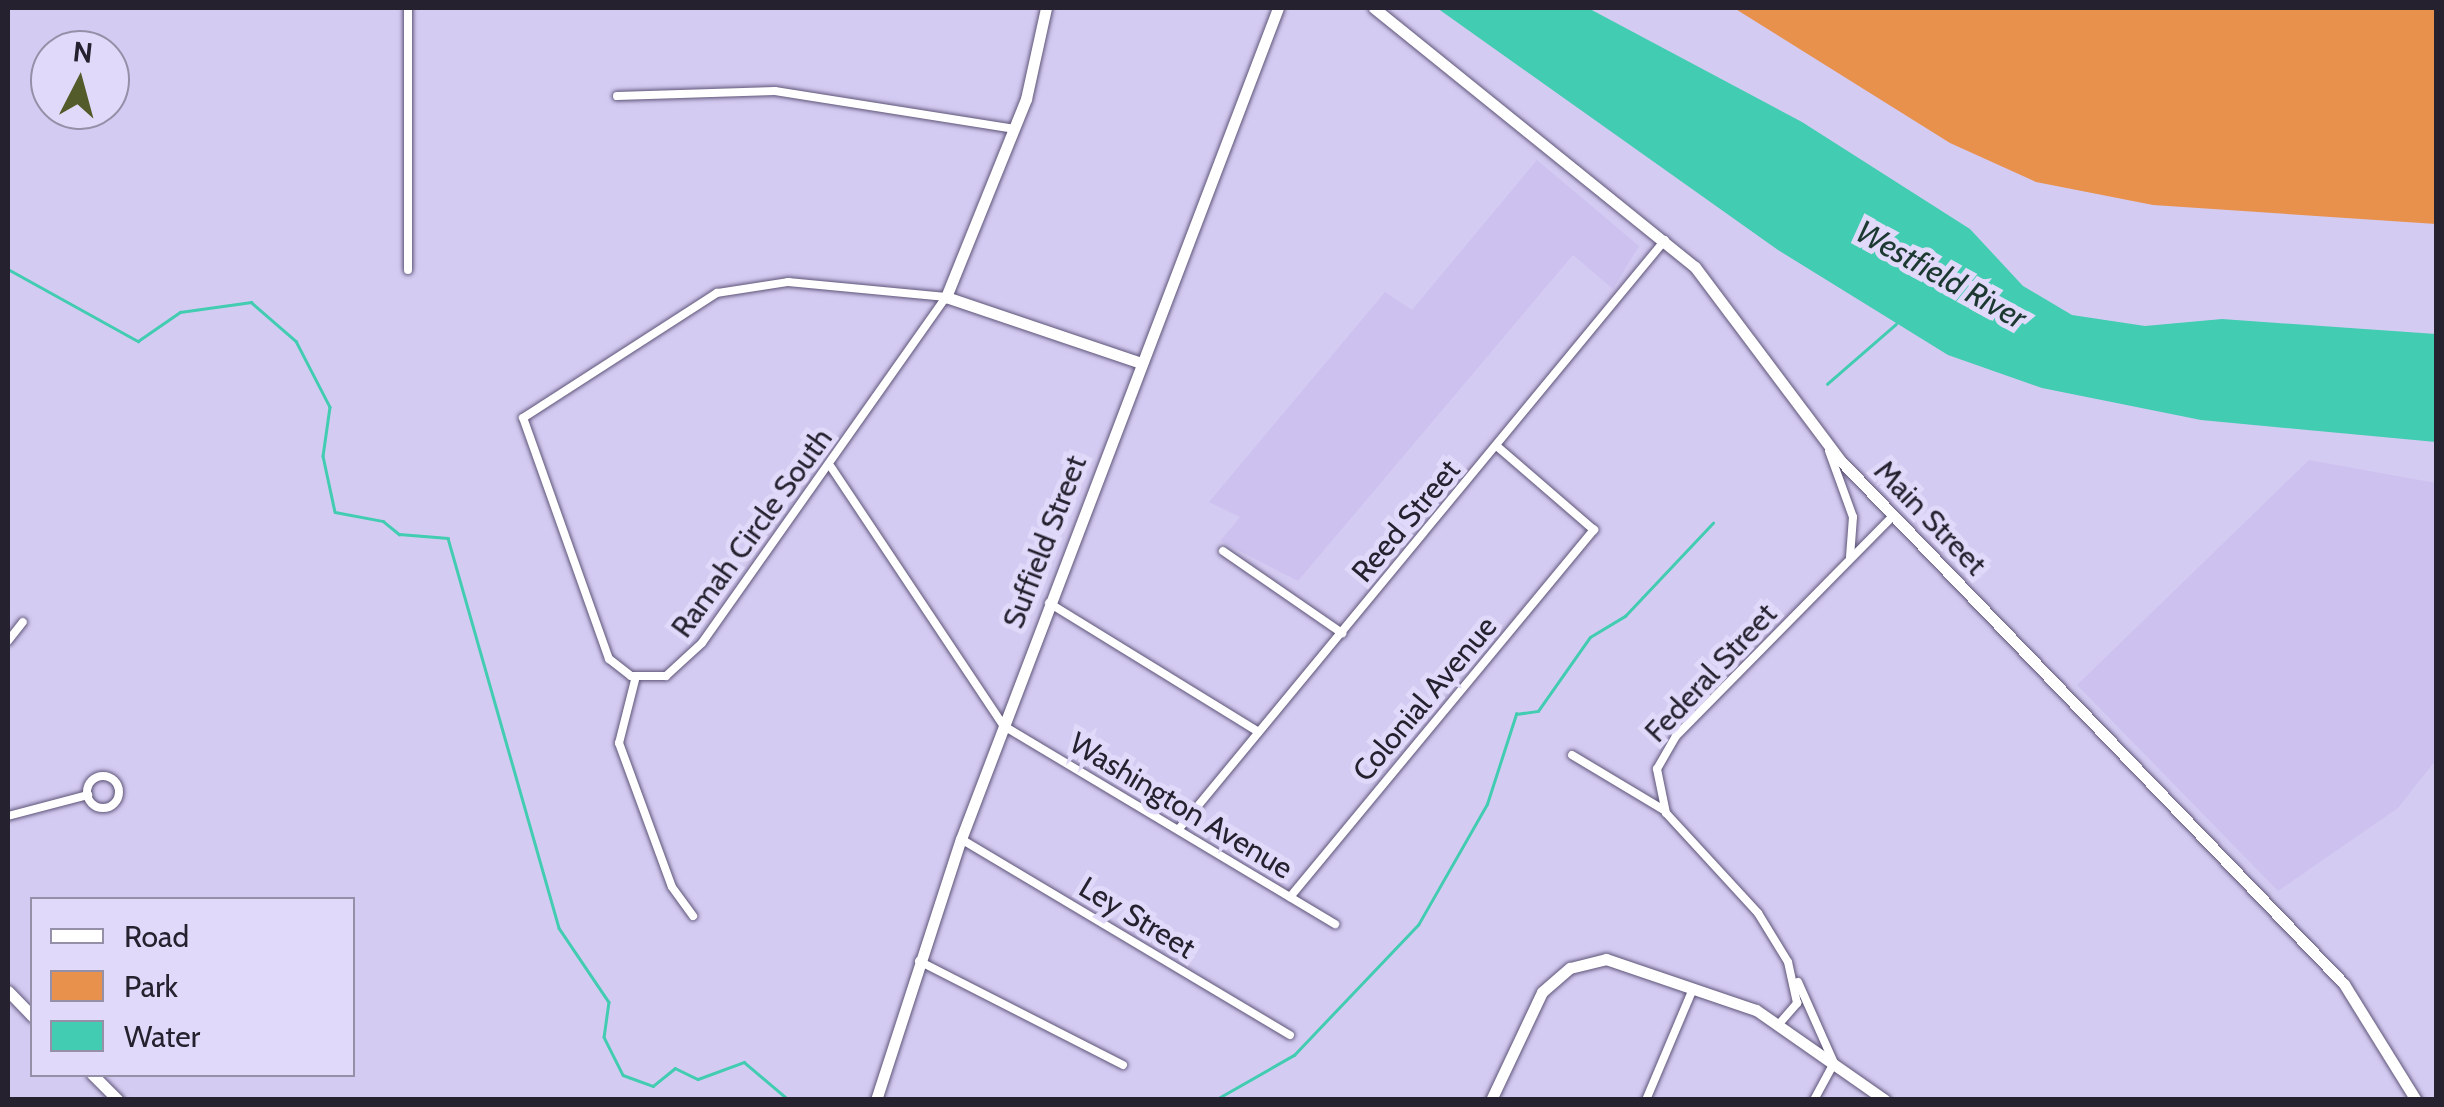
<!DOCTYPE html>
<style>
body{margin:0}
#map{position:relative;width:2444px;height:1107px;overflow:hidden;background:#d4cbf2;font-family:Cabin,sans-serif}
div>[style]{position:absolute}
.built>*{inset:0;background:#cdc1f0}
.green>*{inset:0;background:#e8914d}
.water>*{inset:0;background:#42ccb1}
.stream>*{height:2.5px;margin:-1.25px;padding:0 1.25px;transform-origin:1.25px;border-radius:1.25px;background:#42ccb1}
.roads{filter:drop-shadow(0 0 2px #5f5578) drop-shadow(0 0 2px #5f5578)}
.street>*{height:8px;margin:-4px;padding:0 4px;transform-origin:4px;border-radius:4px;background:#fff}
.street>.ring{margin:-4px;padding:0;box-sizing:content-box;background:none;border:8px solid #fff;border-radius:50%}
.secondary>*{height:11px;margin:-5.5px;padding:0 5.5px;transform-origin:5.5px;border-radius:5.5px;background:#fff}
span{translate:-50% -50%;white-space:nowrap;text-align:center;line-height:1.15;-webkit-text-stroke:10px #e1d9f9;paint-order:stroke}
.street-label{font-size:30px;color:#25212f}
.water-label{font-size:32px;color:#1b3831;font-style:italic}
.frame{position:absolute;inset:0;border:10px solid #25212f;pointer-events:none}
.legend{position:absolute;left:30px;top:897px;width:325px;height:180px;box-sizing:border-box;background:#e1d9f9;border:2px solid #968fa8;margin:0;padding:12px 18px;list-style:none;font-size:30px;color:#25212f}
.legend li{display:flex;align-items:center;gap:20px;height:50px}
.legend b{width:50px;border:2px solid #968fa8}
.north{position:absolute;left:30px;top:30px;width:100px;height:100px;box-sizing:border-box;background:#e1d9f9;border:2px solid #968fa8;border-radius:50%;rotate:6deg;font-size:28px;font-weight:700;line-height:40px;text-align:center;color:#25212f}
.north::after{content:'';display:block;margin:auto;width:35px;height:45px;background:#535b2a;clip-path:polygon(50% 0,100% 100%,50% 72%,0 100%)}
</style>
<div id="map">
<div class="built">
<i style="clip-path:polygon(1537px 160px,1639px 246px,1613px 289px,1573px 255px,1298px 581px,1220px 541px,1240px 517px,1209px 502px,1385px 292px,1412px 310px)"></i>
<i style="clip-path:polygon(2309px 460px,2436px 483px,2436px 760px,2398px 808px,2278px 891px,2077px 685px)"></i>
</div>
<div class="green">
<i style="clip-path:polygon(1734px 8px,2436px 8px,2436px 224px,2153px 205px,2036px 182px,1950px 143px)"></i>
</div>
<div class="water">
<i style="clip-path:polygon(1437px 8px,1588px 8px,1802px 122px,1970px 229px,2023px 286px,2072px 315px,2145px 326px,2222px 319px,2436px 334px,2436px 442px,2201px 420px,2042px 388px,1948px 355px,1778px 250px)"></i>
</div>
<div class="stream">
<i style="left:8px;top:269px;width:149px;rotate:29deg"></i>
<i style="left:138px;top:341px;width:51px;rotate:-34.6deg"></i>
<i style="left:180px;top:312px;width:72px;rotate:-8deg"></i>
<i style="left:251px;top:302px;width:60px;rotate:40.9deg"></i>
<i style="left:296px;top:341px;width:74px;rotate:62.7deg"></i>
<i style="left:330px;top:407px;width:49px;rotate:98.1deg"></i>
<i style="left:323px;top:456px;width:57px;rotate:77.9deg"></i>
<i style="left:335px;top:512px;width:49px;rotate:10.6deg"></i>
<i style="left:383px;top:521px;width:21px;rotate:39deg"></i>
<i style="left:399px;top:534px;width:49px;rotate:4.7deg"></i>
<i style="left:448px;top:538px;width:405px;rotate:74.1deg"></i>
<i style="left:559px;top:928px;width:89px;rotate:56deg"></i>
<i style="left:609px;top:1002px;width:35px;rotate:98deg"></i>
<i style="left:604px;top:1037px;width:42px;rotate:63.4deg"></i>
<i style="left:623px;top:1075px;width:32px;rotate:20deg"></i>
<i style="left:653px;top:1086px;width:28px;rotate:-39deg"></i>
<i style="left:675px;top:1068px;width:25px;rotate:26deg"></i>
<i style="left:698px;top:1079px;width:49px;rotate:-20.3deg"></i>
<i style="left:744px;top:1062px;width:59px;rotate:40.2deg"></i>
<i style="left:1827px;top:384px;width:91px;rotate:-41deg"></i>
<i style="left:1215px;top:1100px;width:91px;rotate:-29.7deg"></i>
<i style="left:1294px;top:1055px;width:180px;rotate:-46.4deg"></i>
<i style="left:1418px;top:925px;width:139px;rotate:-60.3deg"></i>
<i style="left:1487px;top:804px;width:95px;rotate:-72.1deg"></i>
<i style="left:1516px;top:714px;width:22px;rotate:-8deg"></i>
<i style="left:1538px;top:711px;width:90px;rotate:-54.9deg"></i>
<i style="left:1590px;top:637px;width:41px;rotate:-31deg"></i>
<i style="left:1625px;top:616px;width:128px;rotate:-46.6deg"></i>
</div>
<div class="roads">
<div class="street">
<i style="left:617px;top:96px;width:158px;rotate:-1.8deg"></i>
<i style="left:775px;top:91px;width:243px;rotate:9deg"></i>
<i style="left:408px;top:270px;width:262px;rotate:-90deg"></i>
<i style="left:788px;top:282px;width:159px;rotate:5.4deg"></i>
<i style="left:946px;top:297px;width:423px;rotate:125.2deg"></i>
<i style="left:702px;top:643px;width:49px;rotate:137.5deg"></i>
<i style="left:666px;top:676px;width:35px;rotate:180deg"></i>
<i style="left:631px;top:676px;width:28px;rotate:-142deg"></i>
<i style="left:609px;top:659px;width:256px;rotate:-109.6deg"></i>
<i style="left:523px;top:418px;width:231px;rotate:-32.8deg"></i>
<i style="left:717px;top:293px;width:72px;rotate:-8.8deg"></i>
<i style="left:1829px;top:451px;width:70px;rotate:70deg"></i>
<i style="left:1853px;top:517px;width:40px;rotate:94.3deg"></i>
<i style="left:831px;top:467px;width:311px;rotate:56.3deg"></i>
<i style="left:1004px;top:726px;width:386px;rotate:30.9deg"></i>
<i style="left:1223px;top:551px;width:145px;rotate:34.6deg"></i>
<i style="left:1049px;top:603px;width:246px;rotate:31.6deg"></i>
<i style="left:8px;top:641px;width:24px;rotate:-52deg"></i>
<i style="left:636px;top:676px;width:69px;rotate:104.2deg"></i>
<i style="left:619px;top:743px;width:153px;rotate:69.8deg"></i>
<i style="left:672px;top:887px;width:36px;rotate:54deg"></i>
<i style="left:1572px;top:755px;width:107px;rotate:30.9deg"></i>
<i class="ring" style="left:87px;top:776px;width:24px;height:24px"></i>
<i style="left:8px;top:816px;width:83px;rotate:-14.7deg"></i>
<i style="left:1178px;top:830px;width:765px;rotate:-50.46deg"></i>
<i style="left:961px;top:839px;width:383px;rotate:30.8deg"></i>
<i style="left:1290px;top:897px;width:477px;rotate:-50.4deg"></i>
<i style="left:1594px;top:530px;width:127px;rotate:-139.2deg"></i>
<i style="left:919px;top:961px;width:229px;rotate:27deg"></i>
<i style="left:1798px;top:982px;width:89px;rotate:66deg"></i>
<i style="left:1834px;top:1063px;width:42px;rotate:118.4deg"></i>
<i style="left:1779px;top:1024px;width:28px;rotate:-49deg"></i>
<i style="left:1797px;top:1003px;width:42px;rotate:-102.4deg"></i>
<i style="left:1788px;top:962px;width:57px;rotate:-121.5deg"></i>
<i style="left:1758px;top:913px;width:136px;rotate:-132.6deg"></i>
<i style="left:1666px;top:813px;width:45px;rotate:-101.6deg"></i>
<i style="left:1657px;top:769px;width:38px;rotate:-60deg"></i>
<i style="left:1676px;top:736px;width:309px;rotate:-45.4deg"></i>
<i style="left:1646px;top:1100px;width:121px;rotate:-67.1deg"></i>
</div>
<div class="secondary">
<i style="left:1046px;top:8px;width:93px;rotate:102.4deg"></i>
<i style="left:1026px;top:99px;width:214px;rotate:112deg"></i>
<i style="left:946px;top:297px;width:206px;rotate:18.7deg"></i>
<i style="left:1374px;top:8px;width:412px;rotate:38.9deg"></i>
<i style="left:1695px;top:267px;width:241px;rotate:53.1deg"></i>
<i style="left:1840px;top:460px;width:727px;rotate:46.11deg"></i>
<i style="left:2344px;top:984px;width:137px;rotate:58.2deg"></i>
<i style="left:8px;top:991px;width:35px;rotate:46deg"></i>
<i style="left:92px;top:1074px;width:37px;rotate:45deg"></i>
<i style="left:876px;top:1100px;width:274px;rotate:-72deg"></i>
<i style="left:961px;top:839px;width:889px;rotate:-69.12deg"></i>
<i style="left:1491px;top:1100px;width:119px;rotate:-64.7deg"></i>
<i style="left:1542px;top:992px;width:37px;rotate:-41deg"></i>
<i style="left:1570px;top:968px;width:37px;rotate:-14deg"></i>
<i style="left:1606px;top:959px;width:158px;rotate:18.8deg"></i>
<i style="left:1756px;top:1010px;width:157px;rotate:34.9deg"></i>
</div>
</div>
<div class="street-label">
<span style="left:1930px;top:518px;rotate:46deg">Main Street</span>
<span style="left:1406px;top:521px;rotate:-50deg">Reed Street</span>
<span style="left:752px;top:533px;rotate:-54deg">Ramah Circle South</span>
<span style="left:1045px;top:542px;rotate:-69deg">Suffield Street</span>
<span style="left:1711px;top:673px;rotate:-47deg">Federal Street</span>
<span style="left:1425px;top:699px;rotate:-50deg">Colonial Avenue</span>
<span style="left:1181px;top:806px;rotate:31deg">Washington Avenue</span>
<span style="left:1137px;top:918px;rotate:31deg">Ley Street</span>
</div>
<div class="water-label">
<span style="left:1941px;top:275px;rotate:29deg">Westfield River</span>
</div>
<div class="frame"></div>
<ul class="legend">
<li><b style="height:12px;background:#fff"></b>Road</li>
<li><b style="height:28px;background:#e8914d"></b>Park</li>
<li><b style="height:28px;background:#42ccb1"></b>Water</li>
</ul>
<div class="north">N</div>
</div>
